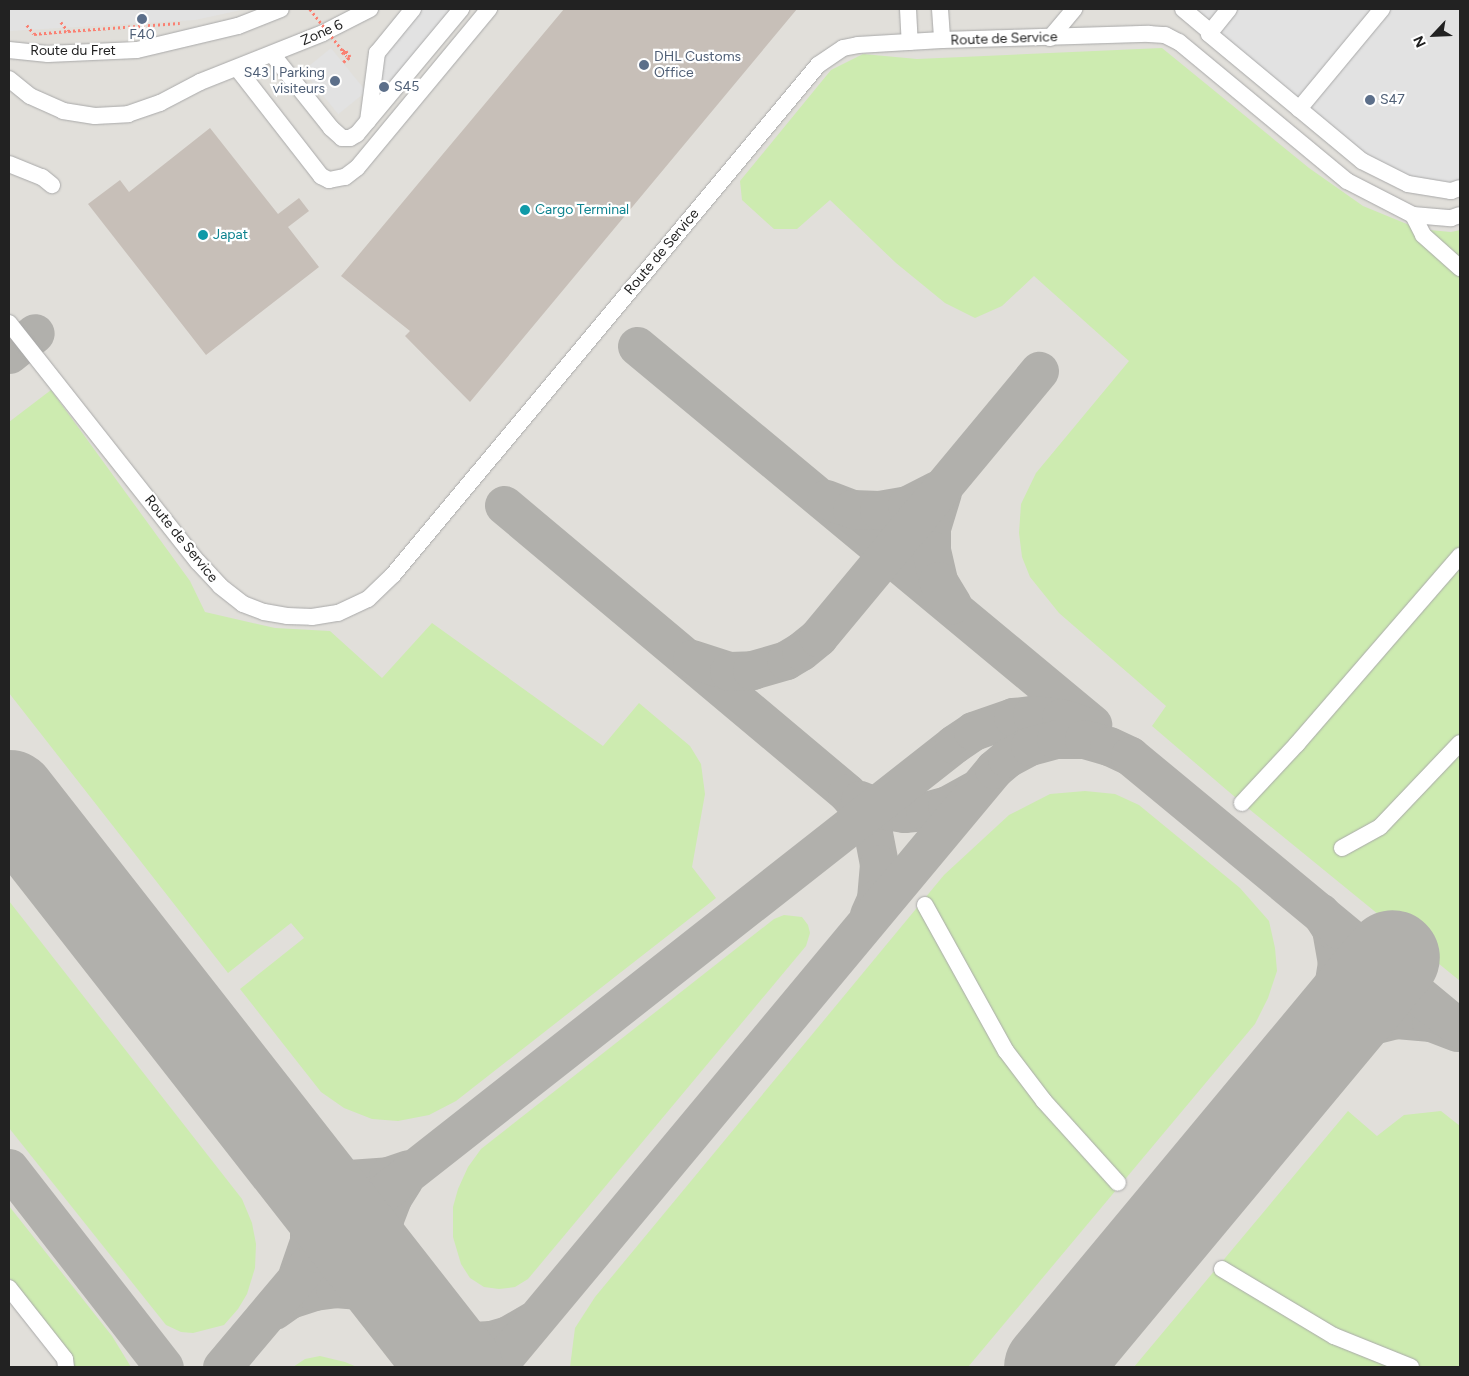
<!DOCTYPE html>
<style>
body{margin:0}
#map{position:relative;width:1469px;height:1376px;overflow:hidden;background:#f2efe9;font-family:Figtree,sans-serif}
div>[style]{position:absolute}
.airport>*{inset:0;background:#e1dfda;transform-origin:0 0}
.grass>*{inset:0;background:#cdebb0}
.parking>*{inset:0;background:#e2e2e2;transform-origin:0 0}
.taxiway>*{height:39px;margin:-19.5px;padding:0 19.5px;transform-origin:19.5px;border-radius:19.5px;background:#b1b0ac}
.runway>*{height:95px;margin:-47.5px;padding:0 47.5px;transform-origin:47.5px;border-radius:47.5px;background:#b1b0ac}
.building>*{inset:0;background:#c7bfb8}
.path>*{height:2.5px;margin-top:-1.25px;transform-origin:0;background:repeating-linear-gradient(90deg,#fa8072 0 2.5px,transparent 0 5px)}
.roads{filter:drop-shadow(0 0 1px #a9a9a9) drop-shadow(0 0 1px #a9a9a9)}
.minor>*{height:16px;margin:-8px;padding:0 8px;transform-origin:8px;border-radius:8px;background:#fff}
.path-bridge>*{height:2.5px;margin-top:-1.25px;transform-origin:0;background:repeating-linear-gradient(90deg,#fa8072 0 2.5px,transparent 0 5px)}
.dots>*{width:14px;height:14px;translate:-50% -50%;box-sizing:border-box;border:2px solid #fff;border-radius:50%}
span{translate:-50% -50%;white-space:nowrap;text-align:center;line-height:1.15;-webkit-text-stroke:4.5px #fff;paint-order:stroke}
.street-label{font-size:14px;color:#222}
.service-label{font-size:14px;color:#4e5e75}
.left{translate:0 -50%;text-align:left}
.right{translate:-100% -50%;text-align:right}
.culture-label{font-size:14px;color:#0d838f}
.frame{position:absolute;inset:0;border:10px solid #222;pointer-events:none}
.north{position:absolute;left:1409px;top:10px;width:50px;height:50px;-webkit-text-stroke:4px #fff;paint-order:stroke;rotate:245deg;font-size:14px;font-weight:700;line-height:20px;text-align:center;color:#222}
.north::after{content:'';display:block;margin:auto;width:18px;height:22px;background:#222;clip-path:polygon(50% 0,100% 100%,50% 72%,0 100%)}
</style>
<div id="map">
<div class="airport">
<i style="left:9px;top:9px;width:1451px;height:1358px"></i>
</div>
<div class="grass">
<i style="clip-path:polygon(1162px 48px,1309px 168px,1363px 206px,1419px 229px,1451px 232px,1460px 230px,1460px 981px,1249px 809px,1152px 726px,1166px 706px,1059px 613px,1030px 577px,1022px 557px,1019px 533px,1021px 504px,1036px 473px,1129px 361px,1034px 276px,1002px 306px,975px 318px,945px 303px,896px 263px,830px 200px,797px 229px,774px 229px,742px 200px,740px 181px,831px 70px,863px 54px,917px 59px)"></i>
<i style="clip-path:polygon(51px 390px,190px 581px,205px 612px,275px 628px,330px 631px,382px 678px,432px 623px,603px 746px,639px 703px,690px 746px,701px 764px,705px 794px,692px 867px,716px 898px,456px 1101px,429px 1115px,398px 1121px,372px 1119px,344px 1108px,321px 1092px,240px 989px,304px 938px,291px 923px,228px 973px,9px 693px,9px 422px)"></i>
<i style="clip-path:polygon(1085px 791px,1115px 794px,1139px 805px,1240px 888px,1269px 921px,1275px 948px,1277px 971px,1268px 998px,1255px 1024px,968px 1367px,570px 1367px,575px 1328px,595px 1297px,944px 875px,1009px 815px,1050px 794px)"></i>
<i style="clip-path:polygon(9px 901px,242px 1199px,252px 1223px,256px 1244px,255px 1268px,247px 1294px,238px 1309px,224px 1325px,193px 1333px,181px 1332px,166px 1325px,9px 1128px)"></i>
<i style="clip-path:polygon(784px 915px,802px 917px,808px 925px,810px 933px,806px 946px,528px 1279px,515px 1287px,499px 1289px,484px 1287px,470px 1278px,461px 1264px,453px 1237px,453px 1207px,458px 1189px,468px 1167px,481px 1149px,774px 919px)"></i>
<i style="clip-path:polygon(1348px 1111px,1377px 1136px,1404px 1115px,1441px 1111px,1460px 1126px,1460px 1367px,1134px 1367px)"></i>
<i style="clip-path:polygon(9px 1206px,112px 1336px,131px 1367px,75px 1367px,66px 1349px,9px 1277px)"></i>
<i style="clip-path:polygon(320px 1356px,345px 1362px,357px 1367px,293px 1367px,305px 1359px)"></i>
</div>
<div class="parking">
<i style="clip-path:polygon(9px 9px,246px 9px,195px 20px,9px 31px)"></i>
<i style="clip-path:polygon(413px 9px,461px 9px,368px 121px,377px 53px)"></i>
<i style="clip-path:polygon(1196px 9px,1460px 9px,1460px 193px,1444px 197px,1424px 195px,1403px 187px,1201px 35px,1212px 22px)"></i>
<i style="left:331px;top:48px;width:56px;height:36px;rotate:51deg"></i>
</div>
<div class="taxiway">
<i style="left:637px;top:346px;width:592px;rotate:39.72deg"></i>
<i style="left:9px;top:354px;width:33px;rotate:-39deg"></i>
<i style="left:942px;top:492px;width:39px;rotate:107deg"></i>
<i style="left:931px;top:529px;width:21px;rotate:90deg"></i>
<i style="left:931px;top:550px;width:32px;rotate:77deg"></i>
<i style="left:938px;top:581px;width:27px;rotate:59deg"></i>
<i style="left:826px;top:499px;width:28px;rotate:21deg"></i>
<i style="left:852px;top:509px;width:27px;rotate:2deg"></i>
<i style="left:879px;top:510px;width:28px;rotate:-10deg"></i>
<i style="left:907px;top:505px;width:33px;rotate:-27deg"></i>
<i style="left:504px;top:505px;width:448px;rotate:40deg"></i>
<i style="left:847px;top:793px;width:17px;rotate:50deg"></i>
<i style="left:858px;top:806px;width:31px;rotate:61deg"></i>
<i style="left:873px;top:833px;width:32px;rotate:79deg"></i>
<i style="left:879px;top:864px;width:35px;rotate:95deg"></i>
<i style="left:876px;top:899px;width:17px;rotate:114deg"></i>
<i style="left:692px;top:659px;width:39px;rotate:18deg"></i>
<i style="left:729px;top:671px;width:23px;rotate:-2deg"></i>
<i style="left:752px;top:670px;width:35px;rotate:-16deg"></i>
<i style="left:786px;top:660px;width:17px;rotate:-31deg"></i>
<i style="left:801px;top:651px;width:22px;rotate:-39deg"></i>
<i style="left:818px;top:637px;width:346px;rotate:-50.3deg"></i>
<i style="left:860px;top:800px;width:27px;rotate:22deg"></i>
<i style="left:885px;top:810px;width:19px;rotate:9deg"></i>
<i style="left:904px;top:813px;width:21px;rotate:-5deg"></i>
<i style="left:925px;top:811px;width:23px;rotate:-15deg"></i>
<i style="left:947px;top:805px;width:29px;rotate:-29deg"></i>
<i style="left:1302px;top:1064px;width:13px;rotate:-51deg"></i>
<i style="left:1310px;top:1054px;width:58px;rotate:-68.7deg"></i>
<i style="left:1331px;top:1000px;width:37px;rotate:-81deg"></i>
<i style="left:1337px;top:963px;width:35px;rotate:-100deg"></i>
<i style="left:1331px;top:929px;width:20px;rotate:-123deg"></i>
<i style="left:1292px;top:1079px;width:30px;rotate:-46deg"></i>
<i style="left:1313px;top:1057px;width:51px;rotate:-33.1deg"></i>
<i style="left:1356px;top:1029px;width:41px;rotate:-14deg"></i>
<i style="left:1396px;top:1019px;width:35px;rotate:5deg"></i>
<i style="left:1431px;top:1022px;width:28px;rotate:21deg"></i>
<i style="left:278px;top:1141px;width:36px;rotate:39deg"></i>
<i style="left:306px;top:1164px;width:20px;rotate:24deg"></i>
<i style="left:324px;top:1172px;width:26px;rotate:16deg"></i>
<i style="left:349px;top:1179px;width:39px;rotate:-4deg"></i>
<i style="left:388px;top:1176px;width:21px;rotate:-19deg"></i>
<i style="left:285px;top:1150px;width:41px;rotate:62.2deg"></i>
<i style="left:304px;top:1186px;width:19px;rotate:74deg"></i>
<i style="left:309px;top:1204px;width:37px;rotate:90deg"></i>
<i style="left:309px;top:1241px;width:34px;rotate:109deg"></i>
<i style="left:9px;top:1168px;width:252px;rotate:52.1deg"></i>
<i style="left:403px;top:1301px;width:44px;rotate:-114.2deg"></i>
<i style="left:385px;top:1261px;width:24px;rotate:-97deg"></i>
<i style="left:382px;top:1237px;width:18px;rotate:-84deg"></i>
<i style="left:384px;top:1219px;width:22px;rotate:-69deg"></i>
<i style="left:392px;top:1198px;width:22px;rotate:-58deg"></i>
<i style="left:274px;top:1310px;width:19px;rotate:-35deg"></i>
<i style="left:290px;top:1299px;width:25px;rotate:-18deg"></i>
<i style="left:314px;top:1291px;width:21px;rotate:-8deg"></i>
<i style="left:335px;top:1288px;width:25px;rotate:5deg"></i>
<i style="left:360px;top:1290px;width:33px;rotate:21deg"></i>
<i style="left:391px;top:1302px;width:20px;rotate:33deg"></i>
<i style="left:408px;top:1313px;width:38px;rotate:47deg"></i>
<i style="left:416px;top:1315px;width:24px;rotate:38deg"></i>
<i style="left:435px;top:1330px;width:21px;rotate:23deg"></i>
<i style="left:454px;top:1338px;width:17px;rotate:10deg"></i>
<i style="left:471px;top:1341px;width:20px;rotate:-3deg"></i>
<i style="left:491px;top:1340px;width:18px;rotate:-16deg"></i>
<i style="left:508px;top:1335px;width:28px;rotate:-30deg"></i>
<i style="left:222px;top:1367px;width:149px;rotate:-49.9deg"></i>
<i style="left:318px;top:1253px;width:59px;rotate:-45deg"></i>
<i style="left:360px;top:1211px;width:756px;rotate:-38.17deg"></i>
<i style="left:954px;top:744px;width:23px;rotate:-34deg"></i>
<i style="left:973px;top:731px;width:42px;rotate:-19.3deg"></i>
<i style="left:1013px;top:717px;width:19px;rotate:-6deg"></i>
<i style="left:1032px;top:715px;width:29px;rotate:6deg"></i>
<i style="left:1061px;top:718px;width:28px;rotate:18deg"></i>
<i style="left:496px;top:1367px;width:778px;rotate:-50.21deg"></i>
<i style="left:994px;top:769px;width:17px;rotate:-40deg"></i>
<i style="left:1007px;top:758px;width:26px;rotate:-28deg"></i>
<i style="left:1030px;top:746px;width:27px;rotate:-15deg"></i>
<i style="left:1056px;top:739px;width:28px"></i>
<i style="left:1084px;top:739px;width:26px;rotate:16deg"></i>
<i style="left:1109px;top:746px;width:23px;rotate:25deg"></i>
<i style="left:1130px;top:756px;width:428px;rotate:39.6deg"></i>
</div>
<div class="runway">
<i style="left:9px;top:797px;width:724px;rotate:51.96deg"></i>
<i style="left:1051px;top:1367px;width:533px;rotate:-50.25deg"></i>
</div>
<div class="building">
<i style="clip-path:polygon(564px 9px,797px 9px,470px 402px,405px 336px,410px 331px,341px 276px)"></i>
<i style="clip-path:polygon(210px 128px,278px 214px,299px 198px,309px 211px,288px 227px,319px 267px,206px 355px,88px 204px,120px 180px,129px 192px)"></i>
</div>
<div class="path">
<i style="left:61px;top:22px;width:11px;rotate:52deg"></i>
<i style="left:68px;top:31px;width:112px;rotate:-4.1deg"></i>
<i style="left:27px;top:25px;width:11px;rotate:52deg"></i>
<i style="left:34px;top:34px;width:34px;rotate:-5deg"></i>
<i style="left:343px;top:62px;width:9px;rotate:-36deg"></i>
<i style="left:350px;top:57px;width:9px;rotate:-126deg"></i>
<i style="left:345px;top:50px;width:4px;rotate:146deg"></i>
<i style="left:342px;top:52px;width:6px;rotate:39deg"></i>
</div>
<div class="roads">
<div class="minor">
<i style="left:908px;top:9px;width:33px;rotate:87deg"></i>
<i style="left:940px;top:9px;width:31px;rotate:86deg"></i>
<i style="left:1183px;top:9px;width:35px;rotate:40deg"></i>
<i style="left:1229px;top:9px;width:32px;rotate:129deg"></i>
<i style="left:1209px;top:34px;width:199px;rotate:39.7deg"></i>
<i style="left:1362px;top:161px;width:51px;rotate:26.6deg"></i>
<i style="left:1408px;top:184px;width:44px;rotate:9.2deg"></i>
<i style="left:1451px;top:191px;width:9px;rotate:-18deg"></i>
<i style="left:1050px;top:38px;width:38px;rotate:-50deg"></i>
<i style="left:9px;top:50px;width:39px;rotate:6deg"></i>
<i style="left:48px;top:54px;width:89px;rotate:-2.6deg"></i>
<i style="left:137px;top:50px;width:104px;rotate:-13.4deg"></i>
<i style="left:238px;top:26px;width:46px;rotate:-21.6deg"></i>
<i style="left:272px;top:54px;width:95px;rotate:51.4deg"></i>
<i style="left:331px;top:128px;width:15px;rotate:42deg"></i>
<i style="left:342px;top:138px;width:8px"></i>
<i style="left:350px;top:138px;width:8px;rotate:-30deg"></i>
<i style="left:357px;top:134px;width:163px;rotate:-50.2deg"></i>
<i style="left:237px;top:68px;width:137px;rotate:52.1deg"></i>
<i style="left:321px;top:176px;width:9px;rotate:27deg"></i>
<i style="left:329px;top:180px;width:16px;rotate:-11deg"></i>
<i style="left:345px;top:177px;width:15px;rotate:-37deg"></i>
<i style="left:357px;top:168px;width:207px;rotate:-50.3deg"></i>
<i style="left:9px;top:79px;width:27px;rotate:39deg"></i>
<i style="left:30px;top:96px;width:36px;rotate:24deg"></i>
<i style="left:63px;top:111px;width:32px;rotate:9deg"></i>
<i style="left:95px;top:116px;width:33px;rotate:-3deg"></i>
<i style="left:128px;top:114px;width:34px;rotate:-19deg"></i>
<i style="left:160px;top:103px;width:45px;rotate:-27.7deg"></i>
<i style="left:200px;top:82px;width:132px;rotate:-21.7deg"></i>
<i style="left:323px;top:33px;width:53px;rotate:-27.1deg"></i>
<i style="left:1299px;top:109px;width:130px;rotate:-50.3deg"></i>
<i style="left:368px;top:121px;width:69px;rotate:-82.5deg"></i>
<i style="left:377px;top:53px;width:57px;rotate:-50.7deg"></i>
<i style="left:9px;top:164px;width:35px;rotate:22deg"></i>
<i style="left:42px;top:177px;width:13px;rotate:39deg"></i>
<i style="left:1413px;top:215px;width:22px;rotate:63deg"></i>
<i style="left:1423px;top:235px;width:50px;rotate:41.7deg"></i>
<i style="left:9px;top:323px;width:305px;rotate:51.7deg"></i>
<i style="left:198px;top:562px;width:33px;rotate:47deg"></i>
<i style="left:220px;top:586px;width:29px;rotate:38deg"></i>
<i style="left:243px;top:604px;width:22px;rotate:21deg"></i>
<i style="left:264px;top:612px;width:23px;rotate:10deg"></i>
<i style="left:287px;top:616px;width:25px;rotate:2deg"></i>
<i style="left:312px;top:617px;width:26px;rotate:-9deg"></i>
<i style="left:338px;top:613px;width:33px;rotate:-25deg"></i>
<i style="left:368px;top:599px;width:35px;rotate:-44deg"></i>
<i style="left:393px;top:575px;width:664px;rotate:-50.19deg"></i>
<i style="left:818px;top:65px;width:30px;rotate:-34deg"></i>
<i style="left:843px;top:48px;width:15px;rotate:-11deg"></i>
<i style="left:858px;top:45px;width:84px;rotate:-3.4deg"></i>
<i style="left:942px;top:40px;width:207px;rotate:-1.7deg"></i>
<i style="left:1149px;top:34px;width:16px;rotate:4deg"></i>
<i style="left:1165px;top:35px;width:16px;rotate:27deg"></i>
<i style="left:1179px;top:42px;width:218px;rotate:39.6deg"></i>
<i style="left:1347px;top:181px;width:74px;rotate:27.3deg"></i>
<i style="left:1413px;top:215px;width:38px;rotate:5deg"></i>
<i style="left:1451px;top:218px;width:9px;rotate:-18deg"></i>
<i style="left:1242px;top:803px;width:81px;rotate:-47deg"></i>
<i style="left:1297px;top:744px;width:249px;rotate:-49.1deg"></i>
<i style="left:1342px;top:848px;width:43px;rotate:-28.9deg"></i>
<i style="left:1380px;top:827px;width:116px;rotate:-46.4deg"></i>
<i style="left:925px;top:905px;width:167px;rotate:61deg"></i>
<i style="left:1006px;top:1051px;width:63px;rotate:52.8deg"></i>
<i style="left:1044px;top:1101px;width:110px;rotate:47.9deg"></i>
<i style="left:1222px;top:1269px;width:131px;rotate:30.9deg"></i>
<i style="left:1334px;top:1336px;width:83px;rotate:21.9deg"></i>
<i style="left:9px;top:1288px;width:90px;rotate:51.7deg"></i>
<i style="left:65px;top:1359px;width:8px;rotate:83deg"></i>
</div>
</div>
<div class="path-bridge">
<i style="left:310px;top:9px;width:60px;rotate:51.8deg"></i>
</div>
<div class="dots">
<i style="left:142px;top:19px;background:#5c6f8a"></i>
<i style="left:644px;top:65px;background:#5c6f8a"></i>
<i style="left:335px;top:81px;background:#5c6f8a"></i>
<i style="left:384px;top:87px;background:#5c6f8a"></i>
<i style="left:1370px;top:100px;background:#5c6f8a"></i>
<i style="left:525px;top:210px;background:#0f9aa8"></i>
<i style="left:203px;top:235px;background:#0f9aa8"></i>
</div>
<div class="street-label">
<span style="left:322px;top:33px;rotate:-24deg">Zone 6</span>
<span style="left:1004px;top:39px;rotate:-2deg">Route de Service</span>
<span style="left:73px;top:51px">Route du Fret</span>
<span style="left:662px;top:252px;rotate:-50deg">Route de Service</span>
<span style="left:181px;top:539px;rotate:51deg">Route de Service</span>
</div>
<div class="service-label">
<span style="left:142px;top:35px">F40</span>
<span class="left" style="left:654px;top:65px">DHL Customs<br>Office</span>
<span class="right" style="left:325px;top:81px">S43 | Parking<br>visiteurs</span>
<span class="left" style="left:394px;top:87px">S45</span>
<span class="left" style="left:1380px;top:100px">S47</span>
</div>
<div class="culture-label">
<span class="left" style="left:535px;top:210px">Cargo Terminal</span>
<span class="left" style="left:213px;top:235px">Japat</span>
</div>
<div class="frame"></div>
<div class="north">N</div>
</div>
